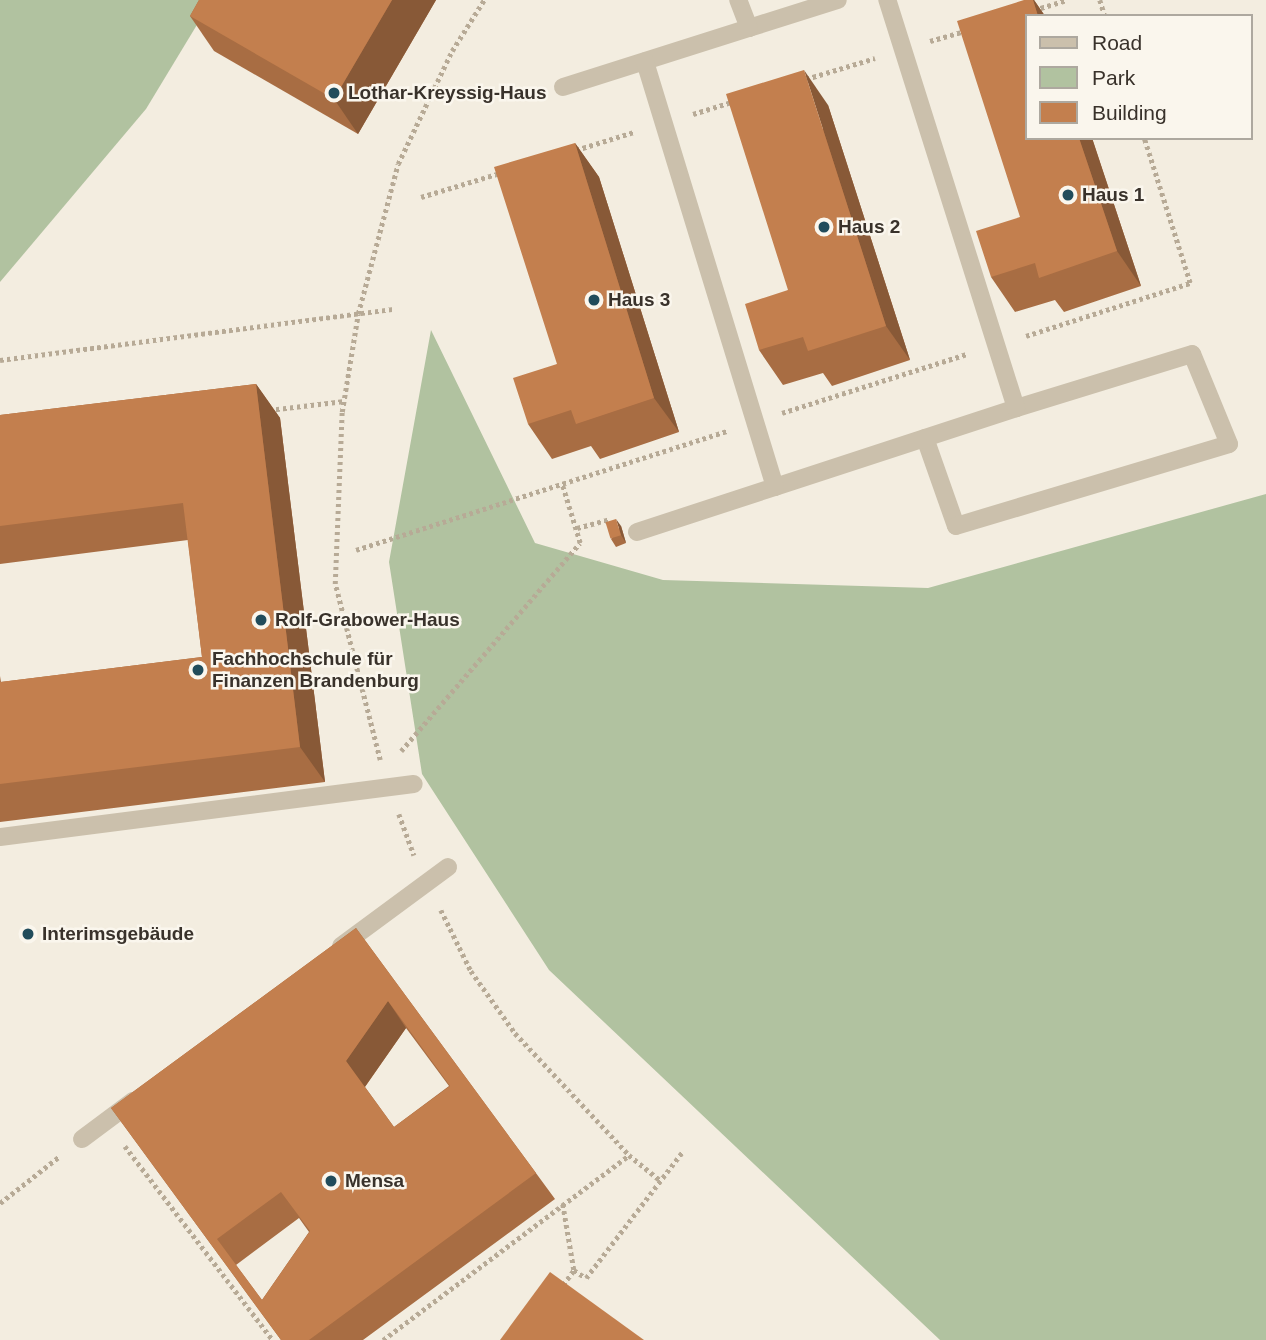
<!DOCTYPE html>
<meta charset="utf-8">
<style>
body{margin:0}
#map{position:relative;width:1266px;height:1340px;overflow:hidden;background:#f3ede0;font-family:Arial,sans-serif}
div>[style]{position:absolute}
.green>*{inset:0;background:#b1c2a0}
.path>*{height:4.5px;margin-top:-2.25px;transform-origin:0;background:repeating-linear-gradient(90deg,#b7aa96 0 3.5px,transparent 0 7px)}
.minor>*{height:18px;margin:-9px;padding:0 9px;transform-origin:9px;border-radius:9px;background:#cbc0ac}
.wall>*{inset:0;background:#a86d43}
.shaded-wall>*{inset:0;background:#885937}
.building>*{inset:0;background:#c37f4e;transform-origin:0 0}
.dots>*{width:19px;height:19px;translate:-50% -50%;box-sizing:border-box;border:4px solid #faf6ed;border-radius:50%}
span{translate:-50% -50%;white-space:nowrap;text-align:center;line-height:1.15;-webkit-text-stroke:5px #faf6ed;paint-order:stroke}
.poi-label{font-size:19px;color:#39322b;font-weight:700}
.left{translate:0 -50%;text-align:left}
.legend{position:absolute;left:1025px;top:14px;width:228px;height:126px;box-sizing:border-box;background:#faf6ed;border:2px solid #ada89f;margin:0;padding:9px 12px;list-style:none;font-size:21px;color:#39322b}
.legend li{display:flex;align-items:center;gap:14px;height:35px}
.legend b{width:35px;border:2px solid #ada89f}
</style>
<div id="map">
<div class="green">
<i style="clip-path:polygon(0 0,212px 0,146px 109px,0 282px)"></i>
<i style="clip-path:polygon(431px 330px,535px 543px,663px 580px,928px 588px,1266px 494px,1266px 1340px,940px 1340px,549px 970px,422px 774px,389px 562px)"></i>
</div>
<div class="path">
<i style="left:1100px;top:0;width:17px;rotate:73deg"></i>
<i style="left:1034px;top:10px;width:34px;rotate:-17deg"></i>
<i style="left:930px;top:41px;width:36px;rotate:-16deg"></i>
<i style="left:806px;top:79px;width:72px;rotate:-16.9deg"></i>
<i style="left:693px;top:114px;width:44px;rotate:-17.2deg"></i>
<i style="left:576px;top:150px;width:61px;rotate:-17.2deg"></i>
<i style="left:421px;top:197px;width:83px;rotate:-16.9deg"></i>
<i style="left:1026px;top:336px;width:172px;rotate:-17.9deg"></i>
<i style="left:1190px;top:283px;width:152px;rotate:-107.6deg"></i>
<i style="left:0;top:360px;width:397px;rotate:-7.4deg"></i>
<i style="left:269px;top:410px;width:76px;rotate:-6.8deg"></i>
<i style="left:782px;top:413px;width:194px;rotate:-17.7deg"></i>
<i style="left:577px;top:528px;width:34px;rotate:-15deg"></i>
<i style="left:356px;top:550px;width:390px;rotate:-17.8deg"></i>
<i style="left:401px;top:751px;width:274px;rotate:-49.3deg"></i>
<i style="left:580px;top:543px;width:62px;rotate:-107deg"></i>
<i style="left:380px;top:760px;width:182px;rotate:-104.3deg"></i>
<i style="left:335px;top:584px;width:172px;rotate:-87.7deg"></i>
<i style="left:342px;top:412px;width:99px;rotate:-80.7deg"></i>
<i style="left:358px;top:314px;width:155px;rotate:-75.1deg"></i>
<i style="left:398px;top:164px;width:125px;rotate:-64.5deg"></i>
<i style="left:452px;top:51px;width:60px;rotate:-57.9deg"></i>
<i style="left:399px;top:814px;width:44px;rotate:69.9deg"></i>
<i style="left:441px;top:910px;width:68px;rotate:63.8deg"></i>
<i style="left:471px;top:971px;width:76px;rotate:54.6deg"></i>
<i style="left:515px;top:1033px;width:167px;rotate:46.9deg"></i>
<i style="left:125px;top:1146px;width:244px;rotate:52.7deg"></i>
<i style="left:0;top:1203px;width:76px;rotate:-38.1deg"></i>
<i style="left:563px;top:1204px;width:67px;rotate:80.5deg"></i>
<i style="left:563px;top:1285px;width:19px;rotate:-54deg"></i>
<i style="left:574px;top:1270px;width:14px;rotate:34deg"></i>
<i style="left:586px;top:1278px;width:160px;rotate:-52.6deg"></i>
<i style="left:383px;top:1340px;width:308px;rotate:-36.9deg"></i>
<i style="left:629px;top:1155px;width:41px;rotate:39.1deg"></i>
</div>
<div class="minor">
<i style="left:749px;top:28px;width:93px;rotate:-17.5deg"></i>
<i style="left:563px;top:87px;width:195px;rotate:-17.6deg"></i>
<i style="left:749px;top:28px;width:30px;rotate:-111deg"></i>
<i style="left:925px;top:438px;width:93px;rotate:70.6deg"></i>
<i style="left:956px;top:526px;width:285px;rotate:-16.7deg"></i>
<i style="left:1229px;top:444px;width:97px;rotate:-112.3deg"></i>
<i style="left:1192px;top:354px;width:184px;rotate:162.9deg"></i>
<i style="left:775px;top:487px;width:254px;rotate:-18.1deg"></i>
<i style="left:1016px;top:408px;width:428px;rotate:-107.5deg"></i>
<i style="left:637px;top:532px;width:145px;rotate:-18.1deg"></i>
<i style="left:775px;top:487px;width:445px;rotate:-107deg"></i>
<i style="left:0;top:837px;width:417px;rotate:-7.3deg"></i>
<i style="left:341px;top:946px;width:133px;rotate:-36.4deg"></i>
<i style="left:82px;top:1139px;width:64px;rotate:-36.7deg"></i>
</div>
<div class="wall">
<i style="clip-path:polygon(199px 0,436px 0,358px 134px,214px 51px,190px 16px)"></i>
<i style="clip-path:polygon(1024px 0,1034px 0,1045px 16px,1026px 16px,1092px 138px,1141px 286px,1064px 312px,1055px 300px,1015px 312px,991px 277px,1020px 217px)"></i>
<i style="clip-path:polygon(828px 105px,910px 360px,832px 386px,823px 373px,783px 385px,759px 350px,788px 290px)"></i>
<i style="clip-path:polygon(575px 143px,599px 177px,679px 432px,600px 459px,591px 446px,552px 459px,528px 424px,557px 364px)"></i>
<i style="clip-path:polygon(256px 384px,280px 418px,325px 782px,0 822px,0 676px,1px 682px,202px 657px,188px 540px,0 564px,0 415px)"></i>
<i style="clip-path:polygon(621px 526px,626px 543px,616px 547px,611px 539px)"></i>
<i style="clip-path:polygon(evenodd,356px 928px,555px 1199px,363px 1340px,281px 1340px,111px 1108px,356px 928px,406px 1028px,449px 1086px,394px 1127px,365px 1087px,406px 1028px,356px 928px,299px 1218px,309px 1232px,262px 1300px,236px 1265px,299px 1218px)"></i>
</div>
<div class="shaded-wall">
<i style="clip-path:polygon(392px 0,436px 0,358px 134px,334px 99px)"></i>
<i style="clip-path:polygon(1033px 0,1034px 0,1045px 16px,1038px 16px)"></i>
<i style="clip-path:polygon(804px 70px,828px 105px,910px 360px,886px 326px)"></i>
<i style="clip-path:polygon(1079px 138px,1092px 138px,1141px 286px,1117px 251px)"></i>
<i style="clip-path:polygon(575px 143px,599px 177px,679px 432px,654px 398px)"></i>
<i style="clip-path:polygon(256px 384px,280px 418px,325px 782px,300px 747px)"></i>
<i style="clip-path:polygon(616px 519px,621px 526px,626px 543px,621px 535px)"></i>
<i style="clip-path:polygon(388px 1001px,406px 1028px,364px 1088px,346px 1061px)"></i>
</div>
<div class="building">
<i style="clip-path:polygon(199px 0,392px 0,334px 99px,190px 16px)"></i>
<i style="clip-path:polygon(1024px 0,1033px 0,1038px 16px,1026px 16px,1026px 138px,1079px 138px,1117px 251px,1039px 278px,1035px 263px,991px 277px,976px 231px,1020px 217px,957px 21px)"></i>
<i style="clip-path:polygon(804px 70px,886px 326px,808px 351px,803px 337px,759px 350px,745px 304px,788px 290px,726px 94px)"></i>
<i style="clip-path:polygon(575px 143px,654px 398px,576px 424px,571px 410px,528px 424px,513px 378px,557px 364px,494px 167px)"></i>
<i style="clip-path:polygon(256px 384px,300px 747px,0 784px,0 682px,202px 657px,183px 503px,0 526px,0 415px)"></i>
<i style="left:616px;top:519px;width:17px;height:11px;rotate:73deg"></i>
<i style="clip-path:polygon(evenodd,356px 928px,536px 1173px,309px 1340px,281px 1340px,111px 1108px,356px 928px,388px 1001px,450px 1086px,394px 1127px,346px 1061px,388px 1001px,356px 928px,281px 1192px,310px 1231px,262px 1300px,217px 1239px,281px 1192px)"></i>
<i style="clip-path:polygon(550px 1272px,644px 1340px,500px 1340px)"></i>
</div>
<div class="dots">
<i style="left:334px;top:93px;background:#214c5b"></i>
<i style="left:1068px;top:195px;background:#214c5b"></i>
<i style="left:824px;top:227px;background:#214c5b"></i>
<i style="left:594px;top:300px;background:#214c5b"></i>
<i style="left:261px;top:620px;background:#214c5b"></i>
<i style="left:198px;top:670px;background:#214c5b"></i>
<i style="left:28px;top:934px;background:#214c5b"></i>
<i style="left:331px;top:1181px;background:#214c5b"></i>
</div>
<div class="poi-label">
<span class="left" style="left:348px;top:93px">Lothar-Kreyssig-Haus</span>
<span class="left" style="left:1082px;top:195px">Haus 1</span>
<span class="left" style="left:838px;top:227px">Haus 2</span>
<span class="left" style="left:608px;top:300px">Haus 3</span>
<span class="left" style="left:275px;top:620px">Rolf-Grabower-Haus</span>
<span class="left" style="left:212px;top:670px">Fachhochschule für<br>Finanzen Brandenburg</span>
<span class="left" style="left:42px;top:934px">Interimsgebäude</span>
<span class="left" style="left:345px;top:1181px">Mensa</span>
</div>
<ul class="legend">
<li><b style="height:9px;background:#cbc0ac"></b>Road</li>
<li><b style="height:19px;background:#b1c2a0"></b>Park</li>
<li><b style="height:19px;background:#c37f4e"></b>Building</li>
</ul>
</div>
